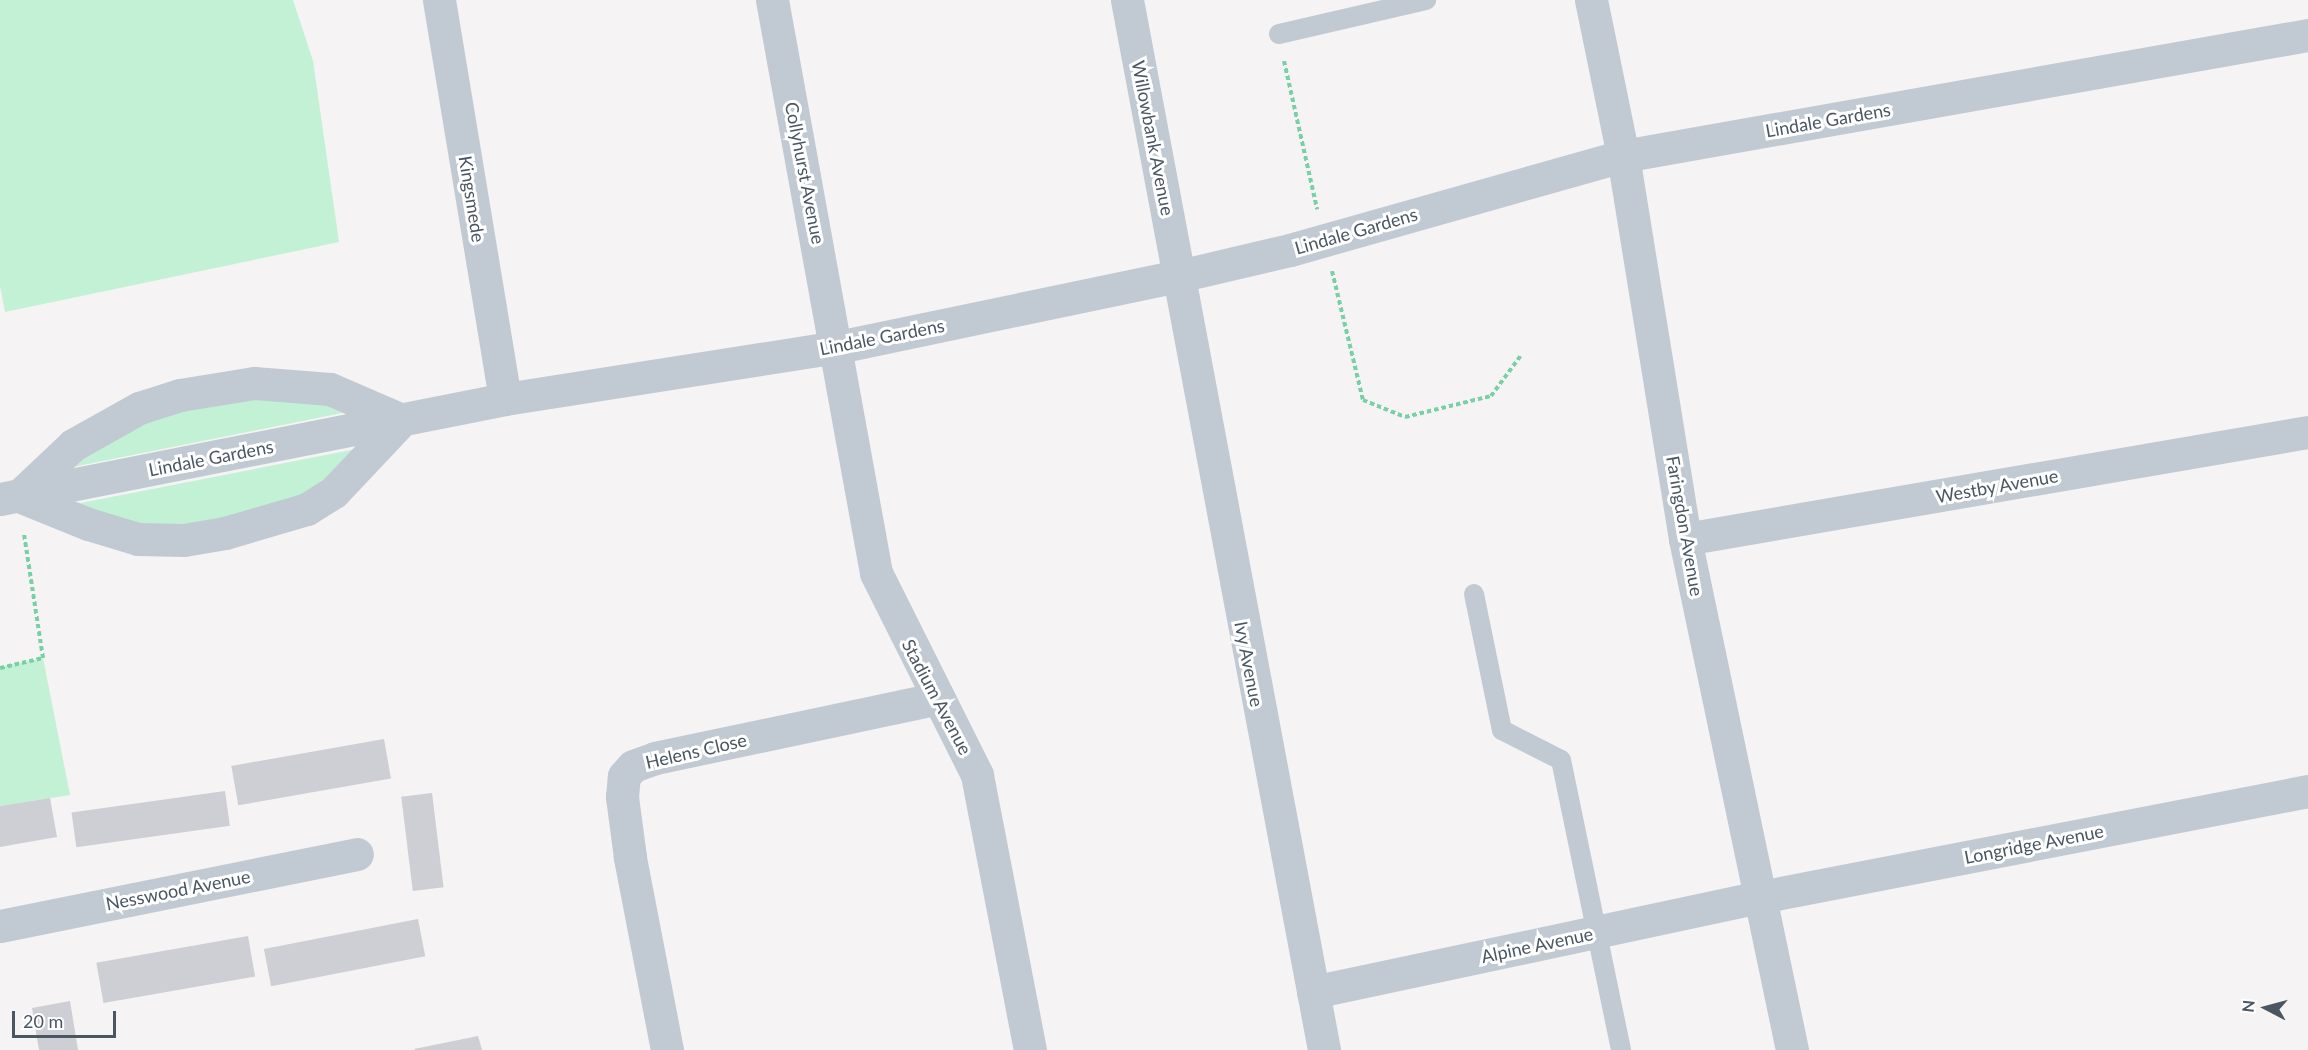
<!DOCTYPE html>
<style>
body{margin:0}
#map{position:relative;width:2308px;height:1050px;overflow:hidden;background:#f5f3f3;font-family:Lato,sans-serif}
div>[style]{position:absolute}
.green>*{inset:0;background:#c3f1d5}
.building>*{inset:0;background:#cdcfd5;transform-origin:0 0}
.path>*{height:4px;margin-top:-2px;transform-origin:0;background:repeating-linear-gradient(90deg,#7ad0a6 0 4.5px,transparent 0 7.5px)}
.service>*{height:20px;margin:-10px;padding:0 10px;transform-origin:10px;border-radius:10px;background:#c1cad2}
.minor>*{height:33px;margin:-16.5px;padding:0 16.5px;transform-origin:16.5px;border-radius:16.5px;background:#c1cad2}
span{translate:-50% -50%;white-space:nowrap;text-align:center;line-height:1.15;-webkit-text-stroke:6px #fff;paint-order:stroke}
.street-label{font-size:18px;color:#4a5661}
.north{position:absolute;left:2236px;top:978px;width:60px;height:60px;-webkit-text-stroke:4px #fff;paint-order:stroke;rotate:276deg;font-size:16px;font-weight:700;line-height:24px;text-align:center;color:#4a5661}
.north::after{content:'';display:block;margin:auto;width:21px;height:27px;background:#4a5661;clip-path:polygon(50% 0,100% 100%,50% 72%,0 100%)}
.scale{position:absolute;left:12px;top:1011px;width:104px;height:27px;box-sizing:border-box;border:3px solid #4a5661;border-top:0;padding-left:8px;font-size:18px;line-height:21px;white-space:nowrap;color:#4a5661;-webkit-text-stroke:4px #fff;paint-order:stroke}
</style>
<div id="map">
<div class="green">
<i style="clip-path:polygon(0 0,293px 0,313px 61px,339px 242px,5px 312px,0 286px)"></i>
<i style="clip-path:polygon(180px 395px,372px 407px,43px 473px)"></i>
<i style="clip-path:polygon(377px 445px,334px 492px,184px 540px,50px 509px)"></i>
<i style="clip-path:polygon(43px 658px,70px 795px,0 806px,0 667px)"></i>
</div>
<div class="building">
<i style="left:384px;top:739px;width:40px;height:155px;rotate:80deg"></i>
<i style="left:225px;top:791px;width:35px;height:155px;rotate:82deg"></i>
<i style="left:432px;top:793px;width:95px;height:31px;rotate:83deg"></i>
<i style="clip-path:polygon(50px 798px,57px 837px,0 847px,0 806px)"></i>
<i style="left:418px;top:919px;width:38px;height:157px;rotate:79deg"></i>
<i style="left:248px;top:936px;width:41px;height:154px;rotate:80deg"></i>
<i style="clip-path:polygon(70px 1001px,78px 1050px,39px 1050px,32px 1008px)"></i>
<i style="clip-path:polygon(478px 1036px,482px 1050px,415px 1050px,414px 1049px)"></i>
</div>
<div class="path">
<i style="left:1284px;top:61px;width:152px;rotate:77.4deg"></i>
<i style="left:1332px;top:271px;width:133px;rotate:76.5deg"></i>
<i style="left:1363px;top:400px;width:45px;rotate:22deg"></i>
<i style="left:1405px;top:417px;width:89px;rotate:-13.7deg"></i>
<i style="left:1491px;top:396px;width:52px;rotate:-53.6deg"></i>
<i style="left:0;top:668px;width:44px;rotate:-13.1deg"></i>
<i style="left:43px;top:658px;width:125px;rotate:-98.7deg"></i>
</div>
<div class="service">
<i style="left:1279px;top:34px;width:151px;rotate:-13deg"></i>
<i style="left:1474px;top:594px;width:139px;rotate:78.4deg"></i>
<i style="left:1502px;top:730px;width:66px;rotate:27deg"></i>
<i style="left:1561px;top:760px;width:296px;rotate:78.3deg"></i>
</div>
<div class="minor">
<i style="left:439px;top:0;width:404px;rotate:80.6deg"></i>
<i style="left:772px;top:0;width:582px;rotate:79.71deg"></i>
<i style="left:876px;top:573px;width:226px;rotate:63.4deg"></i>
<i style="left:977px;top:775px;width:280px;rotate:79.1deg"></i>
<i style="left:1127px;top:0;width:1068px;rotate:79.37deg"></i>
<i style="left:1591px;top:0;width:159px;rotate:78.4deg"></i>
<i style="left:1623px;top:156px;width:388px;rotate:80.8deg"></i>
<i style="left:1685px;top:539px;width:522px;rotate:78.17deg"></i>
<i style="left:254px;top:383px;width:76px;rotate:4.5deg"></i>
<i style="left:330px;top:389px;width:78px;rotate:23.3deg"></i>
<i style="left:402px;top:420px;width:99px;rotate:133.4deg"></i>
<i style="left:334px;top:492px;width:32px;rotate:148deg"></i>
<i style="left:307px;top:509px;width:85px;rotate:163.7deg"></i>
<i style="left:225px;top:533px;width:42px;rotate:170.3deg"></i>
<i style="left:184px;top:540px;width:46px;rotate:-178.8deg"></i>
<i style="left:138px;top:539px;width:52px;rotate:-163.3deg"></i>
<i style="left:88px;top:524px;width:74px;rotate:-157.9deg"></i>
<i style="left:19px;top:496px;width:74px;rotate:-43.4deg"></i>
<i style="left:73px;top:445px;width:76px;rotate:-29.3deg"></i>
<i style="left:139px;top:408px;width:43px;rotate:-17.6deg"></i>
<i style="left:180px;top:395px;width:75px;rotate:-9.2deg"></i>
<i style="left:0;top:499px;width:515px;rotate:-11.2deg"></i>
<i style="left:505px;top:399px;width:337px;rotate:-8.9deg"></i>
<i style="left:838px;top:347px;width:348px;rotate:-11.8deg"></i>
<i style="left:1179px;top:276px;width:114px;rotate:-13.2deg"></i>
<i style="left:1290px;top:250px;width:346px;rotate:-15.8deg"></i>
<i style="left:1623px;top:156px;width:696px;rotate:-10.02deg"></i>
<i style="left:1685px;top:539px;width:632px;rotate:-9.75deg"></i>
<i style="left:0;top:926px;width:364px;rotate:-11.4deg"></i>
<i style="left:1313px;top:992px;width:457px;rotate:-12deg"></i>
<i style="left:1760px;top:897px;width:558px;rotate:-10.95deg"></i>
<i style="left:667px;top:1050px;width:197px;rotate:-100.9deg"></i>
<i style="left:630px;top:857px;width:61px;rotate:-97.6deg"></i>
<i style="left:622px;top:797px;width:21px;rotate:-85deg"></i>
<i style="left:624px;top:776px;width:13px;rotate:-48deg"></i>
<i style="left:633px;top:766px;width:23px;rotate:-20deg"></i>
<i style="left:655px;top:758px;width:290px;rotate:-11.9deg"></i>
</div>
<div class="street-label">
<span style="left:1828px;top:120px;rotate:-10deg">Lindale Gardens</span>
<span style="left:1153px;top:138px;rotate:79deg">Willowbank Avenue</span>
<span style="left:805px;top:173px;rotate:79deg">Collyhurst Avenue</span>
<span style="left:472px;top:199px;rotate:81deg">Kingsmede</span>
<span style="left:1356px;top:231px;rotate:-16deg">Lindale Gardens</span>
<span style="left:882px;top:337px;rotate:-11deg">Lindale Gardens</span>
<span style="left:211px;top:458px;rotate:-11deg">Lindale Gardens</span>
<span style="left:1997px;top:486px;rotate:-10deg">Westby Avenue</span>
<span style="left:1685px;top:526px;rotate:80deg">Faringdon Avenue</span>
<span style="left:1249px;top:664px;rotate:79deg">Ivy Avenue</span>
<span style="left:937px;top:697px;rotate:62deg">Stadium Avenue</span>
<span style="left:696px;top:751px;rotate:-13deg">Helens Close</span>
<span style="left:2034px;top:844px;rotate:-11deg">Longridge Avenue</span>
<span style="left:178px;top:890px;rotate:-11deg">Nesswood Avenue</span>
<span style="left:1537px;top:945px;rotate:-12deg">Alpine Avenue</span>
</div>
<div class="north">N</div>
<div class="scale">20 m</div>
</div>
